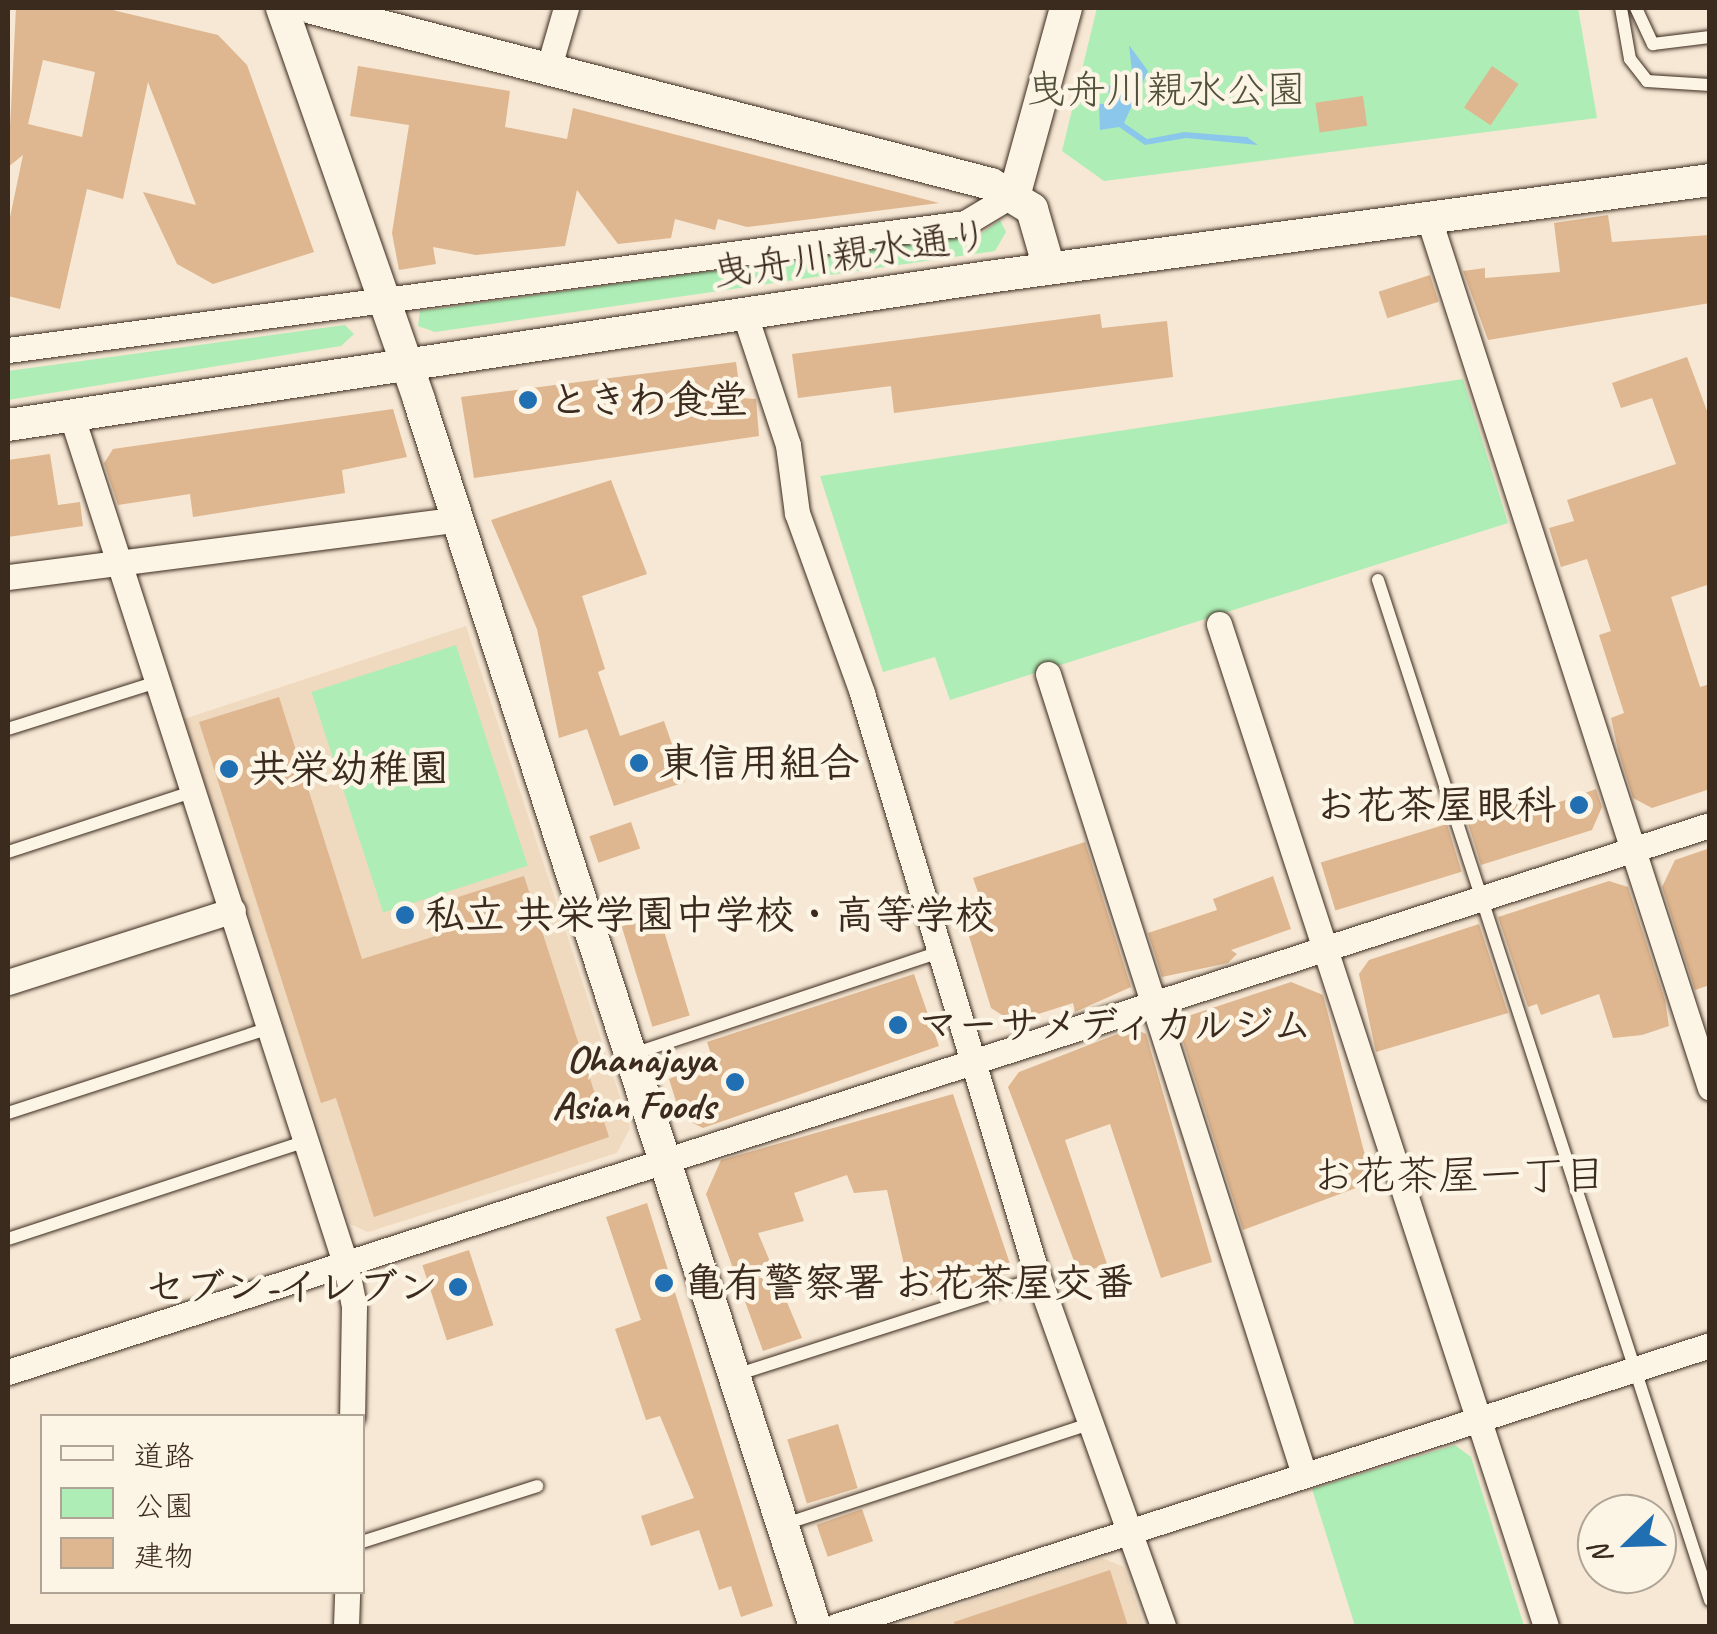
<!DOCTYPE html>
<meta charset="utf-8">
<style>
body{margin:0}
#map{position:relative;width:1717px;height:1634px;overflow:hidden;background:#f6e8d4;font-family:Caveat,"Klee One",sans-serif}
div>[style]{position:absolute}
.built>*{inset:0;background:#efd9bf}
.green>*{inset:0;background:#aeeeb6;transform-origin:0 0}
.water>*{inset:0;background:#8ac7ea}
.building>*{inset:0;background:#deb68f;transform-origin:0 0}
.roads{filter:drop-shadow(0 0 2px #3b2a1e) drop-shadow(0 0 2px #3b2a1e)}
.service>*{height:12px;margin:-6px;padding:0 6px;transform-origin:6px;border-radius:6px;background:#fcf5e5}
.minor>*{height:25px;margin:-12.5px;padding:0 12.5px;transform-origin:12.5px;border-radius:12.5px;background:#fcf5e5}
.tertiary>*{height:32px;margin:-16px;padding:0 16px;transform-origin:16px;border-radius:16px;background:#fcf5e5}
.dots>*{width:28px;height:28px;translate:-50% -50%;box-sizing:border-box;border:5px solid #fcf5e5;border-radius:50%}
span{translate:-50% -50%;white-space:nowrap;text-align:center;line-height:1.15;-webkit-text-stroke:9px #fcf5e5;paint-order:stroke}
.park-label{font-size:40px;color:#52513c}
.street-label{font-size:40px;color:#3b2a1e}
.poi-label{font-size:40px;color:#3b2a1e;font-weight:700}
.left{translate:0 -50%;text-align:left}
.right{translate:-100% -50%;text-align:right}
.neighbourhood-label{font-size:42px;color:#3b2a1e}
.frame{position:absolute;inset:0;border:10px solid #3b2a1e;pointer-events:none}
.legend{position:absolute;left:40px;top:1414px;width:325px;height:180px;box-sizing:border-box;background:#fcf5e5;border:2px solid #afa495;margin:0;padding:12px 18px;list-style:none;font-size:30px;color:#3b2a1e}
.legend li{display:flex;align-items:center;gap:20px;height:50px}
.legend b{width:50px;border:2px solid #afa495}
.north{position:absolute;left:1577px;top:1494px;width:100px;height:100px;box-sizing:border-box;background:#fcf5e5;border:2px solid #afa495;border-radius:50%;rotate:247deg;font-size:28px;font-weight:700;line-height:40px;text-align:center;color:#3b2a1e}
.north::after{content:'';display:block;margin:auto;width:35px;height:45px;background:#1f6fb2;clip-path:polygon(50% 0,100% 100%,50% 72%,0 100%)}
</style>
<div id="map">
<div class="built">
<i style="clip-path:polygon(466px 626px,630px 1128px,617px 1153px,368px 1232px,350px 1224px,184px 719px)"></i>
<i style="clip-path:polygon(1102px 1558px,1124px 1567px,1144px 1626px,895px 1626px)"></i>
</div>
<div class="green">
<i style="clip-path:polygon(1097px 8px,1578px 8px,1597px 118px,1104px 181px,1062px 151px)"></i>
<i style="clip-path:polygon(1000px 220px,1006px 232px,995px 251px,435px 332px,418px 326px,420px 311px,981px 234px)"></i>
<i style="clip-path:polygon(345px 325px,354px 334px,341px 346px,8px 400px,8px 371px)"></i>
<i style="clip-path:polygon(1463px 379px,1508px 523px,950px 700px,935px 657px,883px 672px,820px 476px)"></i>
<i style="left:456px;top:645px;width:232px;height:152px;rotate:72deg"></i>
<i style="clip-path:polygon(1455px 1445px,1471px 1457px,1524px 1626px,1355px 1626px,1312px 1489px)"></i>
</div>
<div class="water">
<i style="clip-path:polygon(1129px 45px,1148px 71px,1124px 123px,1147px 139px,1184px 132px,1247px 137px,1258px 145px,1186px 138px,1145px 145px,1119px 127px,1100px 130px,1099px 104px,1116px 103px,1105px 87px,1133px 80px)"></i>
</div>
<div class="building">
<i style="clip-path:polygon(evenodd,16px 8px,104px 8px,218px 35px,247px 65px,314px 252px,213px 284px,177px 264px,143px 192px,196px 205px,148px 82px,123px 199px,87px 189px,60px 309px,8px 296px,8px 227px,23px 155px,8px 167px,16px 8px,43px 60px,95px 72px,82px 137px,28px 124px,43px 60px)"></i>
<i style="clip-path:polygon(358px 66px,510px 91px,505px 127px,567px 139px,573px 108px,939px 203px,747px 227px,718px 219px,715px 230px,675px 219px,671px 238px,618px 244px,577px 190px,565px 246px,476px 255px,433px 247px,436px 264px,399px 270px,392px 233px,409px 125px,350px 116px)"></i>
<i style="left:1492px;top:66px;width:32px;height:50px;rotate:34deg"></i>
<i style="left:1363px;top:96px;width:30px;height:48px;rotate:82deg"></i>
<i style="clip-path:polygon(1608px 215px,1612px 242px,1710px 235px,1710px 303px,1488px 340px,1463px 271px,1485px 268px,1485px 278px,1560px 272px,1554px 223px)"></i>
<i style="left:1430px;top:275px;width:28px;height:54px;rotate:72deg"></i>
<i style="clip-path:polygon(1100px 314px,1102px 328px,1167px 321px,1173px 377px,894px 413px,891px 386px,798px 398px,792px 354px)"></i>
<i style="clip-path:polygon(1687px 357px,1710px 419px,1710px 584px,1671px 597px,1700px 687px,1710px 684px,1710px 789px,1652px 808px,1633px 798px,1618px 750px,1611px 718px,1624px 713px,1599px 635px,1611px 631px,1587px 559px,1561px 567px,1549px 528px,1574px 521px,1567px 500px,1676px 464px,1652px 398px,1621px 408px,1612px 383px)"></i>
<i style="clip-path:polygon(736px 362px,741px 398px,756px 399px,759px 436px,474px 478px,461px 397px)"></i>
<i style="clip-path:polygon(393px 409px,407px 457px,342px 470px,345px 493px,193px 517px,190px 494px,118px 505px,104px 463px,113px 449px)"></i>
<i style="clip-path:polygon(50px 454px,58px 505px,80px 502px,83px 526px,8px 537px,8px 460px)"></i>
<i style="clip-path:polygon(611px 480px,647px 574px,582px 596px,605px 669px,598px 672px,620px 736px,664px 721px,685px 782px,614px 806px,587px 729px,559px 738px,537px 629px,491px 520px)"></i>
<i style="clip-path:polygon(279px 697px,362px 959px,439px 935px,430px 906px,524px 876px,609px 1137px,374px 1217px,336px 1098px,321px 1103px,199px 722px)"></i>
<i style="clip-path:polygon(1596px 789px,1602px 807px,1592px 830px,1481px 865px,1466px 817px,1526px 796px,1529px 805px,1557px 803px)"></i>
<i style="left:631px;top:822px;width:28px;height:44px;rotate:71deg"></i>
<i style="left:1447px;top:824px;width:50px;height:132px;rotate:73deg"></i>
<i style="clip-path:polygon(1085px 842px,1131px 987px,1075px 1012px,1073px 1003px,1013px 1022px,991px 1008px,960px 907px,981px 901px,973px 878px)"></i>
<i style="clip-path:polygon(1710px 848px,1710px 985px,1695px 990px,1662px 887px,1675px 860px)"></i>
<i style="clip-path:polygon(1273px 876px,1291px 929px,1231px 950px,1237px 954px,1228px 963px,1162px 977px,1148px 933px,1217px 910px,1213px 899px)"></i>
<i style="clip-path:polygon(1609px 881px,1628px 887px,1665px 1000px,1669px 1026px,1642px 1035px,1613px 1038px,1599px 994px,1541px 1015px,1537px 1004px,1528px 1007px,1498px 917px)"></i>
<i style="left:659px;top:915px;width:105px;height:39px;rotate:73deg"></i>
<i style="clip-path:polygon(1479px 924px,1508px 1013px,1376px 1052px,1359px 974px,1369px 960px)"></i>
<i style="clip-path:polygon(914px 974px,939px 1046px,703px 1128px,681px 1117px,669px 1079px,713px 1060px,707px 1042px)"></i>
<i style="clip-path:polygon(1291px 982px,1323px 995px,1372px 1182px,1243px 1230px,1176px 1020px)"></i>
<i style="clip-path:polygon(1133px 1028px,1146px 1034px,1212px 1262px,1161px 1278px,1110px 1124px,1065px 1140px,1107px 1264px,1079px 1274px,1008px 1087px,1019px 1072px)"></i>
<i style="clip-path:polygon(953px 1094px,1013px 1273px,912px 1300px,887px 1190px,854px 1193px,847px 1175px,794px 1193px,804px 1221px,758px 1233px,802px 1338px,763px 1351px,706px 1194px,721px 1160px)"></i>
<i style="clip-path:polygon(647px 1203px,773px 1606px,741px 1617px,731px 1586px,719px 1590px,699px 1530px,651px 1546px,641px 1516px,694px 1498px,660px 1416px,646px 1420px,615px 1329px,641px 1320px,606px 1217px)"></i>
<i style="left:469px;top:1250px;width:79px;height:49px;rotate:72deg"></i>
<i style="left:838px;top:1424px;width:67px;height:53px;rotate:73deg"></i>
<i style="left:862px;top:1509px;width:34px;height:48px;rotate:71deg"></i>
<i style="clip-path:polygon(1110px 1570px,1128px 1626px,955px 1626px,954px 1622px)"></i>
</div>
<div class="roads">
<div class="service">
<i style="left:1621px;top:8px;width:52px;rotate:80deg"></i>
<i style="left:1630px;top:59px;width:28px;rotate:52deg"></i>
<i style="left:1647px;top:81px;width:63px;rotate:3.6deg"></i>
<i style="left:1636px;top:8px;width:40px;rotate:65deg"></i>
<i style="left:1653px;top:44px;width:57px;rotate:-7deg"></i>
<i style="left:1378px;top:580px;width:1073px;rotate:71.97deg"></i>
<i style="left:8px;top:729px;width:156px;rotate:-17.5deg"></i>
<i style="left:8px;top:852px;width:197px;rotate:-18.1deg"></i>
<i style="left:633px;top:1054px;width:326px;rotate:-18.4deg"></i>
<i style="left:8px;top:1113px;width:275px;rotate:-18deg"></i>
<i style="left:8px;top:1239px;width:314px;rotate:-18.2deg"></i>
<i style="left:736px;top:1375px;width:317px;rotate:-17.8deg"></i>
<i style="left:782px;top:1525px;width:323px;rotate:-18.2deg"></i>
<i style="left:362px;top:1542px;width:184px;rotate:-17.7deg"></i>
</div>
<div class="minor">
<i style="left:548px;top:70px;width:65px;rotate:-73.8deg"></i>
<i style="left:1429px;top:219px;width:913px;rotate:72.08deg"></i>
<i style="left:744px;top:312px;width:140px;rotate:71.7deg"></i>
<i style="left:788px;top:445px;width:69px;rotate:82.5deg"></i>
<i style="left:797px;top:513px;width:191px;rotate:70.1deg"></i>
<i style="left:862px;top:693px;width:604px;rotate:73.25deg"></i>
<i style="left:1036px;top:1271px;width:377px;rotate:70.3deg"></i>
<i style="left:8px;top:350px;width:965px;rotate:-7.56deg"></i>
<i style="left:965px;top:223px;width:58px;rotate:-31deg"></i>
<i style="left:72px;top:417px;width:892px;rotate:72.11deg"></i>
<i style="left:346px;top:1266px;width:41px;rotate:78.7deg"></i>
<i style="left:354px;top:1306px;width:110px;rotate:91deg"></i>
<i style="left:8px;top:577px;width:452px;rotate:-7.3deg"></i>
<i style="left:1219px;top:624px;width:1054px;rotate:71.93deg"></i>
<i style="left:1048px;top:674px;width:840px;rotate:72.26deg"></i>
<i style="left:8px;top:982px;width:236px;rotate:-17.7deg"></i>
<i style="left:8px;top:1372px;width:1788px;rotate:-17.82deg"></i>
<i style="left:346px;top:1626px;width:34px;rotate:-88deg"></i>
<i style="left:836px;top:1626px;width:918px;rotate:-17.82deg"></i>
</div>
<div class="tertiary">
<i style="left:282px;top:8px;width:415px;rotate:70.7deg"></i>
<i style="left:419px;top:400px;width:1288px;rotate:72.1deg"></i>
<i style="left:312px;top:8px;width:701px;rotate:14.53deg"></i>
<i style="left:991px;top:184px;width:48px;rotate:31.4deg"></i>
<i style="left:1032px;top:209px;width:61px;rotate:73.9deg"></i>
<i style="left:1015px;top:193px;width:192px;rotate:-74.6deg"></i>
<i style="left:8px;top:425px;width:991px;rotate:-8.59deg"></i>
<i style="left:988px;top:277px;width:728px;rotate:-7.65deg"></i>
</div>
</div>
<div class="dots">
<i style="left:528px;top:400px;background:#1f6fb2"></i>
<i style="left:639px;top:763px;background:#1f6fb2"></i>
<i style="left:229px;top:769px;background:#1f6fb2"></i>
<i style="left:1579px;top:805px;background:#1f6fb2"></i>
<i style="left:405px;top:915px;background:#1f6fb2"></i>
<i style="left:898px;top:1025px;background:#1f6fb2"></i>
<i style="left:735px;top:1082px;background:#1f6fb2"></i>
<i style="left:664px;top:1283px;background:#1f6fb2"></i>
<i style="left:458px;top:1287px;background:#1f6fb2"></i>
</div>
<div class="park-label">
<span style="left:1166px;top:90px">曳舟川親水公園</span>
</div>
<div class="street-label">
<span style="left:851px;top:254px;rotate:-8deg">曳舟川親水通り</span>
</div>
<div class="poi-label">
<span class="left" style="left:548px;top:400px">ときわ食堂</span>
<span class="left" style="left:659px;top:763px">東信用組合</span>
<span class="left" style="left:249px;top:769px">共栄幼稚園</span>
<span class="right" style="left:1556px;top:805px">お花茶屋眼科</span>
<span class="left" style="left:425px;top:915px">私立 共栄学園中学校・高等学校</span>
<span class="left" style="left:918px;top:1025px">マーサメディカルジム</span>
<span class="right" style="left:715px;top:1082px">Ohanajaya<br>Asian Foods</span>
<span class="left" style="left:684px;top:1283px">亀有警察署 お花茶屋交番</span>
<span class="right" style="left:438px;top:1287px">セブン-イレブン</span>
</div>
<div class="neighbourhood-label">
<span style="left:1459px;top:1176px">お花茶屋一丁目</span>
</div>
<div class="frame"></div>
<ul class="legend">
<li><b style="height:12px;background:#fcf5e5"></b>道路</li>
<li><b style="height:28px;background:#aeeeb6"></b>公園</li>
<li><b style="height:28px;background:#deb68f"></b>建物</li>
</ul>
<div class="north">N</div>
</div>
